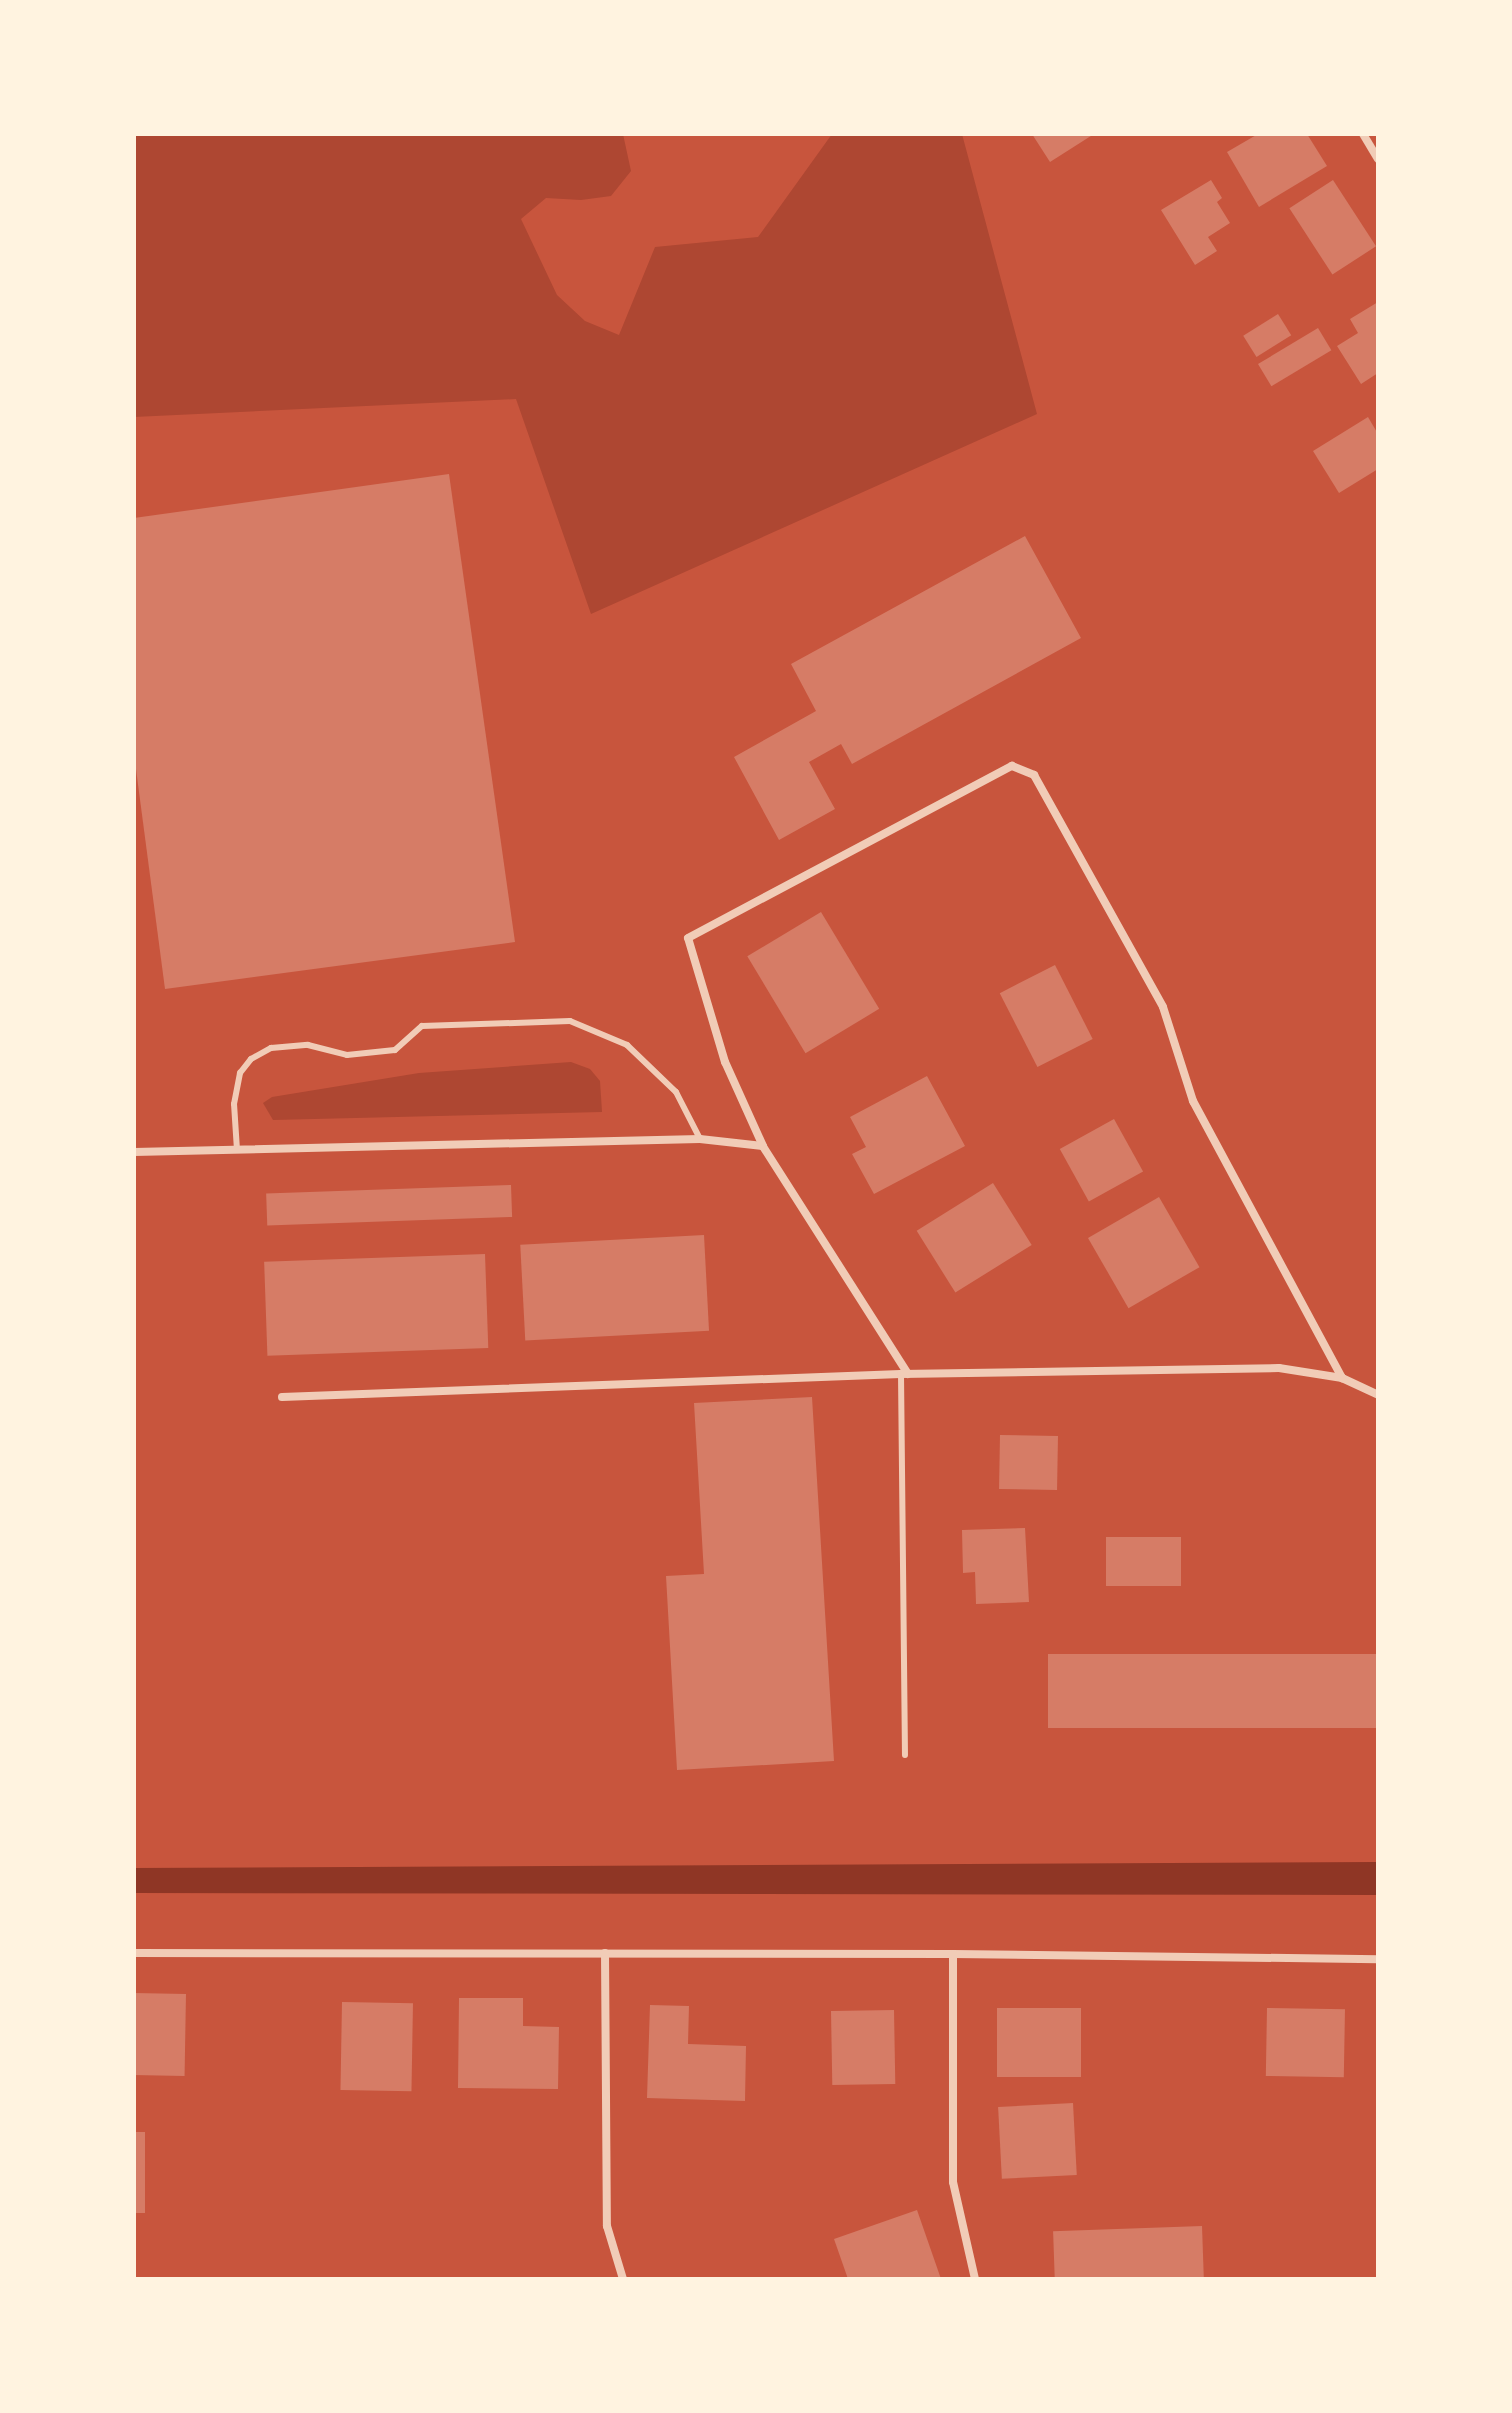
<!DOCTYPE html>
<style>
body{margin:0}
#map{position:relative;width:1512px;height:2413px;overflow:hidden;background:#c8553d;font-family:"IBM Plex Serif",serif}
div>[style]{position:absolute}
.green>*{inset:0;background:#ae4732}
.water>*{inset:0;background:#8f3625}
.building>*{inset:0;background:#d67c66;transform-origin:0 0}
.service>*{height:6px;margin:-3px;padding:0 3px;transform-origin:3px;border-radius:3px;background:#f1ccb7}
.minor>*{height:8px;margin:-4px;padding:0 4px;transform-origin:4px;border-radius:4px;background:#f1ccb7}
span{translate:-50% -50%;white-space:nowrap;text-align:center;line-height:1.15;-webkit-text-stroke:6px #fff3e0;paint-order:stroke}
.frame{position:absolute;inset:0;border:136px solid #fff3e0;pointer-events:none}
</style>
<div id="map">
<div class="green">
<i style="clip-path:polygon(134px 134px,623px 134px,631px 171px,611px 196px,581px 200px,546px 198px,521px 219px,557px 295px,585px 321px,619px 335px,655px 247px,758px 237px,832px 134px,962px 134px,1037px 414px,591px 614px,516px 399px,134px 417px)"></i>
<i style="clip-path:polygon(571px 1062px,590px 1069px,600px 1081px,602px 1112px,273px 1120px,263px 1103px,272px 1097px,419px 1073px)"></i>
</div>
<div class="water">
<i style="clip-path:polygon(1378px 1862px,1378px 1895px,134px 1893px,134px 1868px)"></i>
</div>
<div class="building">
<i style="clip-path:polygon(1032px 134px,1094px 134px,1050px 162px)"></i>
<i style="clip-path:polygon(1258px 134px,1307px 134px,1327px 166px,1259px 207px,1227px 152px)"></i>
<i style="clip-path:polygon(1211px 180px,1222px 198px,1217px 202px,1230px 223px,1208px 237px,1217px 251px,1195px 265px,1161px 210px)"></i>
<i style="left:1333px;top:180px;width:79px;height:52px;rotate:57deg"></i>
<i style="clip-path:polygon(1378px 302px,1378px 373px,1361px 384px,1337px 346px,1358px 333px,1350px 319px)"></i>
<i style="left:1278px;top:314px;width:25px;height:41px;rotate:58deg"></i>
<i style="left:1318px;top:328px;width:26px;height:70px;rotate:59deg"></i>
<i style="clip-path:polygon(1368px 417px,1378px 434px,1378px 469px,1339px 493px,1313px 451px)"></i>
<i style="clip-path:polygon(449px 474px,515px 942px,165px 989px,134px 754px,134px 518px)"></i>
<i style="clip-path:polygon(1025px 536px,1081px 638px,852px 764px,841px 744px,809px 762px,835px 809px,779px 840px,734px 757px,816px 711px,791px 664px)"></i>
<i style="left:821px;top:912px;width:113px;height:86px;rotate:59deg"></i>
<i style="left:1055px;top:965px;width:83px;height:62px;rotate:63deg"></i>
<i style="clip-path:polygon(927px 1076px,965px 1146px,874px 1194px,852px 1154px,866px 1147px,850px 1117px)"></i>
<i style="left:1114px;top:1119px;width:60px;height:62px;rotate:61deg"></i>
<i style="left:993px;top:1183px;width:73px;height:90px;rotate:58deg"></i>
<i style="left:511px;top:1185px;width:32px;height:245px;rotate:88deg"></i>
<i style="left:1159px;top:1197px;width:81px;height:82px;rotate:60deg"></i>
<i style="left:704px;top:1235px;width:96px;height:184px;rotate:87deg"></i>
<i style="left:485px;top:1254px;width:94px;height:221px;rotate:88deg"></i>
<i style="clip-path:polygon(812px 1397px,834px 1761px,677px 1770px,666px 1576px,704px 1574px,694px 1403px)"></i>
<i style="left:1000px;top:1435px;width:58px;height:54px;rotate:1deg"></i>
<i style="clip-path:polygon(1025px 1528px,1029px 1602px,976px 1604px,975px 1572px,963px 1573px,962px 1530px)"></i>
<i style="left:1106px;top:1537px;width:75px;height:49px"></i>
<i style="left:1378px;top:1654px;width:74px;height:330px;rotate:90deg"></i>
<i style="left:134px;top:1993px;width:52px;height:82px;rotate:1deg"></i>
<i style="clip-path:polygon(459px 1998px,523px 1998px,523px 2026px,559px 2027px,558px 2089px,458px 2088px)"></i>
<i style="left:342px;top:2002px;width:71px;height:88px;rotate:1deg"></i>
<i style="clip-path:polygon(650px 2005px,689px 2006px,688px 2044px,746px 2046px,745px 2101px,647px 2098px)"></i>
<i style="left:997px;top:2008px;width:84px;height:69px"></i>
<i style="left:1267px;top:2008px;width:78px;height:68px;rotate:1deg"></i>
<i style="left:894px;top:2010px;width:74px;height:63px;rotate:89deg"></i>
<i style="left:1073px;top:2103px;width:72px;height:75px;rotate:87deg"></i>
<i style="left:134px;top:2132px;width:11px;height:81px"></i>
<i style="clip-path:polygon(917px 2210px,941px 2279px,848px 2279px,834px 2239px)"></i>
<i style="left:1202px;top:2226px;width:53px;height:149px;rotate:88deg"></i>
</div>
<div class="service">
<i style="left:237px;top:1150px;width:46px;rotate:-93.7deg"></i>
<i style="left:234px;top:1104px;width:32px;rotate:-79deg"></i>
<i style="left:240px;top:1073px;width:18px;rotate:-52deg"></i>
<i style="left:251px;top:1059px;width:23px;rotate:-29deg"></i>
<i style="left:271px;top:1048px;width:37px;rotate:-5deg"></i>
<i style="left:308px;top:1045px;width:40px;rotate:14.4deg"></i>
<i style="left:347px;top:1055px;width:48px;rotate:-5.9deg"></i>
<i style="left:395px;top:1050px;width:36px;rotate:-42deg"></i>
<i style="left:422px;top:1026px;width:148px;rotate:-1.9deg"></i>
<i style="left:570px;top:1021px;width:62px;rotate:22.8deg"></i>
<i style="left:627px;top:1045px;width:68px;rotate:43.8deg"></i>
<i style="left:676px;top:1092px;width:53px;rotate:62.9deg"></i>
<i style="left:901px;top:1374px;width:381px;rotate:89.4deg"></i>
</div>
<div class="minor">
<i style="left:1363px;top:134px;width:29px;rotate:59deg"></i>
<i style="left:134px;top:1152px;width:566px;rotate:-1.32deg"></i>
<i style="left:700px;top:1139px;width:63px;rotate:6.3deg"></i>
<i style="left:908px;top:1374px;width:270px;rotate:-122.5deg"></i>
<i style="left:763px;top:1146px;width:92px;rotate:-114.3deg"></i>
<i style="left:725px;top:1062px;width:129px;rotate:-106.6deg"></i>
<i style="left:688px;top:938px;width:367px;rotate:-28deg"></i>
<i style="left:1012px;top:766px;width:24px;rotate:22deg"></i>
<i style="left:1034px;top:775px;width:265px;rotate:60.9deg"></i>
<i style="left:1163px;top:1007px;width:99px;rotate:72.3deg"></i>
<i style="left:1193px;top:1101px;width:315px;rotate:61.7deg"></i>
<i style="left:282px;top:1397px;width:619px;rotate:-2.13deg"></i>
<i style="left:901px;top:1374px;width:378px;rotate:-0.9deg"></i>
<i style="left:1279px;top:1368px;width:64px;rotate:9deg"></i>
<i style="left:1342px;top:1378px;width:40px;rotate:25deg"></i>
<i style="left:134px;top:1953px;width:819px;rotate:0.07deg"></i>
<i style="left:953px;top:1954px;width:425px;rotate:0.7deg"></i>
<i style="left:605px;top:1953px;width:273px;rotate:89.6deg"></i>
<i style="left:607px;top:2226px;width:55px;rotate:73.2deg"></i>
<i style="left:953px;top:1954px;width:228px;rotate:90deg"></i>
<i style="left:953px;top:2182px;width:99px;rotate:77.2deg"></i>
</div>
<div class="frame"></div>
</div>
